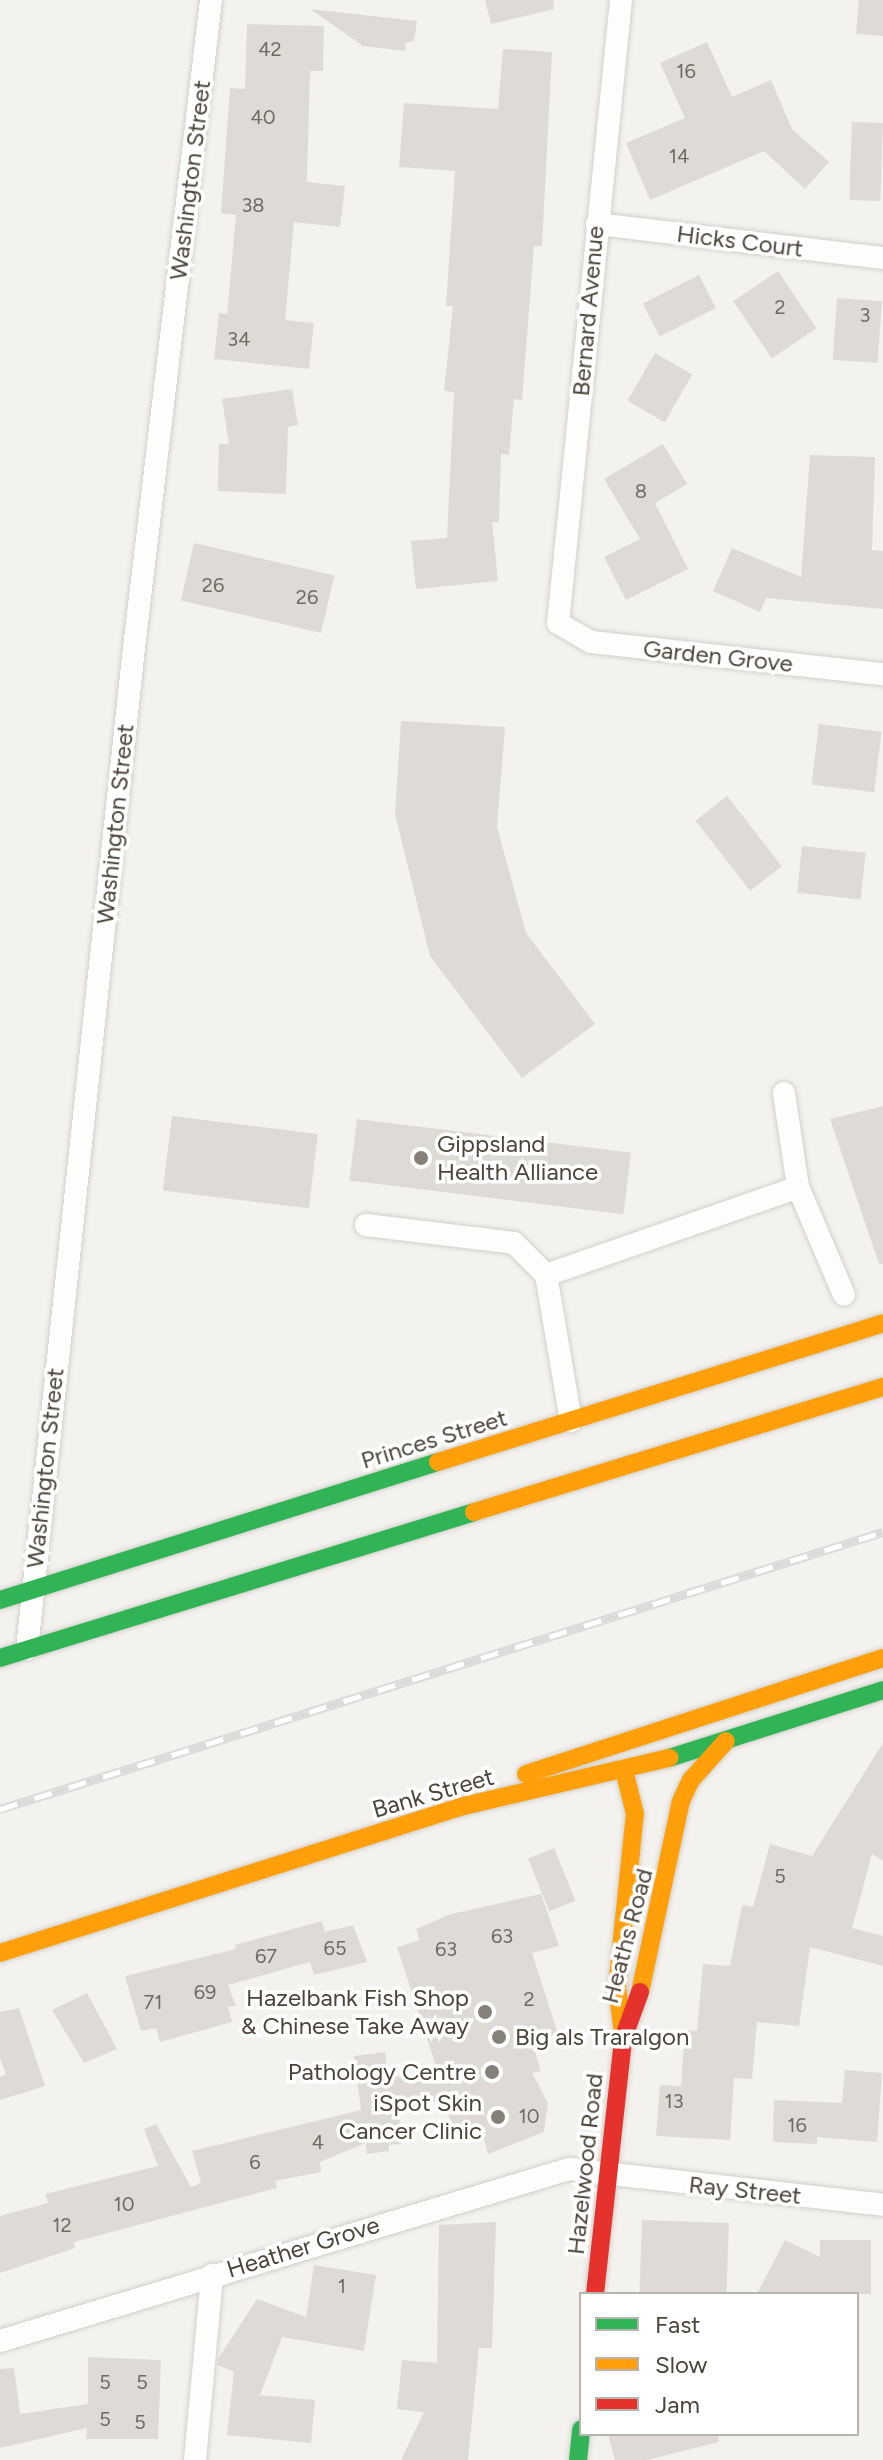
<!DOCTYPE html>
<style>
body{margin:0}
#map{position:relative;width:883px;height:2460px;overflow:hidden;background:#f4f2ee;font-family:Figtree,sans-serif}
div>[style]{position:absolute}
.building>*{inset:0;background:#dedbd6;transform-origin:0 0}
.roads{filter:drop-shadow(0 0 2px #d2d0cb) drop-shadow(0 0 2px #d2d0cb)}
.street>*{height:22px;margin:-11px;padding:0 11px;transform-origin:11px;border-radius:11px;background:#fdfdfc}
.fast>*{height:18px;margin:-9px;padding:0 9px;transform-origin:9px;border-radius:9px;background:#30b455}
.slow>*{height:18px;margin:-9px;padding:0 9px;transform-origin:9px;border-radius:9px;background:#ff9f0a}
.jam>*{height:18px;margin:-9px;padding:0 9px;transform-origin:9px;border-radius:9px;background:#e5322d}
.rail>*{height:9px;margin-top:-4.5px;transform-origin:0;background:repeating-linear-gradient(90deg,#fff 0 18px,#dbdbda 0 36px);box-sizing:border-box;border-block:2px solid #dbdbda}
.dots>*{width:22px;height:22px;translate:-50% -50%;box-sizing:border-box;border:4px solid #fff;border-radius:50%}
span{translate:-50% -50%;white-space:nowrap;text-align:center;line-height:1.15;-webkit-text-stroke:7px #fff;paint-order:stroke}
.number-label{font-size:20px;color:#706a61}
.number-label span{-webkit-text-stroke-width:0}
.street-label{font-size:24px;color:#4b4439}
.poi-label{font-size:24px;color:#4b4439}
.left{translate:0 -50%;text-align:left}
.right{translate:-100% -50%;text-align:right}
.legend{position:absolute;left:579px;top:2292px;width:280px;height:144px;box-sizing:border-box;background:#fff;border:2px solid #b7b4b0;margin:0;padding:10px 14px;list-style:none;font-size:24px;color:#4b4439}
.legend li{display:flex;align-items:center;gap:16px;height:40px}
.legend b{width:40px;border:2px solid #b7b4b0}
</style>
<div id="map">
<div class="building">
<i style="clip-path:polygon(485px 0,553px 0,554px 9px,491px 24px)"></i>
<i style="clip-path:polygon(859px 0,883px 0,883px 36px,856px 34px)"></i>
<i style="clip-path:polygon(310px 9px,417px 21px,414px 41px,405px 43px,406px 51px,363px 46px)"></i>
<i style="clip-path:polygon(247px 24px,324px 26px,323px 71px,310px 71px,307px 182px,345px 186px,340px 227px,294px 222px,285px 320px,314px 323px,309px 369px,214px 359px,219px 313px,227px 314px,236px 215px,221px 213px,230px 88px,245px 89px)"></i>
<i style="clip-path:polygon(707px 42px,732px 97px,771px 80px,792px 129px,829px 162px,805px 189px,764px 151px,650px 200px,626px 143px,685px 118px,660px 63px)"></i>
<i style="clip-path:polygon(503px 49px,552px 52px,542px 246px,534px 246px,522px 400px,514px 399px,509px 455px,501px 454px,499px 522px,492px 522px,498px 581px,416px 589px,411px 541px,447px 538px,454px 392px,444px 391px,453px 306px,446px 306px,455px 171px,399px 167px,404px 103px,498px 109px)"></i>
<i style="left:852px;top:122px;width:31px;height:78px;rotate:2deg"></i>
<i style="left:778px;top:271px;width:69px;height:54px;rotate:56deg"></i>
<i style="left:699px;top:275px;width:37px;height:63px;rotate:63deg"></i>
<i style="left:837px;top:298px;width:45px;height:62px;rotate:4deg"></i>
<i style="left:655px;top:353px;width:43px;height:55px;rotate:30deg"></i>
<i style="clip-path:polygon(292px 389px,298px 425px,288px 427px,286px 494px,218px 491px,219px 444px,229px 444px,222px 399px)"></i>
<i style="clip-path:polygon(663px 444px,687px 484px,655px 503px,688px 569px,626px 600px,604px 557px,640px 539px,604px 479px)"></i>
<i style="clip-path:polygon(810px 455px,875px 457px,872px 550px,883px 551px,883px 609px,766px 598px,760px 612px,713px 591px,732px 548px,801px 577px)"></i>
<i style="left:194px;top:543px;width:144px;height:59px;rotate:13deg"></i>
<i style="clip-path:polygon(401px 721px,505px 727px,497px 827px,526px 933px,595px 1024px,522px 1078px,430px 956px,395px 814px)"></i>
<i style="left:819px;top:724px;width:63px;height:61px;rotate:7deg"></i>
<i style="left:727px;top:796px;width:89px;height:40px;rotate:52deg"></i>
<i style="left:802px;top:846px;width:64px;height:47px;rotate:6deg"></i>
<i style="clip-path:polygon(883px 1106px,883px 1264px,879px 1264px,830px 1119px)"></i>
<i style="left:172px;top:1116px;width:147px;height:75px;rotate:7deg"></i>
<i style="left:357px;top:1119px;width:276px;height:62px;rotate:7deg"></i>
<i style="clip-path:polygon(883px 1743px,883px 1861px,872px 1854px,852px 1928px,883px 1936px,883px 1966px,810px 1947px,799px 2026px,757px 2022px,752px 2079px,734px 2078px,730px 2140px,656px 2136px,660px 2085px,681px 2086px,685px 2030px,697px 2031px,703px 1964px,730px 1966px,742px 1905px,753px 1907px,770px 1844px,812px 1856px)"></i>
<i style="left:554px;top:1848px;width:57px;height:28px;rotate:68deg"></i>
<i style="clip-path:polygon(541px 1894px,559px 1946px,532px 1953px,558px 2034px,532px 2042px,541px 2071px,532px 2073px,548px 2103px,544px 2132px,488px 2154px,481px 2128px,455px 2134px,444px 2100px,400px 2108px,401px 2144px,389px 2145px,389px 2151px,367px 2154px,366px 2143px,320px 2162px,321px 2172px,275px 2181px,277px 2188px,74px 2242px,75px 2248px,0 2273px,0 2216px,48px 2203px,45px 2194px,158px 2166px,144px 2129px,156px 2124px,191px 2187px,201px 2183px,192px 2151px,361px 2110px,354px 2056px,385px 2052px,388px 2077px,439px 2075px,397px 1947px,420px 1940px,416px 1929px,451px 1914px)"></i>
<i style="clip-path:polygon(322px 1921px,325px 1932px,353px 1925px,367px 1962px,314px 1975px,310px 1962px,228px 1985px,236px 2006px,228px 2007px,232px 2022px,160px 2042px,156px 2028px,141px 2031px,125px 1976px,236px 1949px,235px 1945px)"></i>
<i style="clip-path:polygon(87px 1993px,117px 2049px,84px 2063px,52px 2010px)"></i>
<i style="clip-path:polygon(19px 2008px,45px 2086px,0 2100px,0 2077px,6px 2074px,0 2058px,0 2012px)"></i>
<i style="clip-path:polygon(845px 2070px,882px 2073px,877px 2142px,817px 2137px,817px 2144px,773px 2142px,774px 2100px,842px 2103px)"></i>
<i style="left:642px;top:2220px;width:87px;height:74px;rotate:2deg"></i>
<i style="clip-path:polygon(496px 2222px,492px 2348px,479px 2348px,468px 2460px,401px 2460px,424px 2412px,397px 2409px,402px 2360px,437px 2363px,439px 2225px)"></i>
<i style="clip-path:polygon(785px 2240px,820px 2257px,820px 2240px,871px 2240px,871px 2294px,757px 2294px)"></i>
<i style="clip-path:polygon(314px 2265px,376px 2275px,364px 2351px,282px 2337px,260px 2395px,315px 2400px,311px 2443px,227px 2435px,234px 2372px,218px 2365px,218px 2359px,257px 2299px,306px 2317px)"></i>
<i style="clip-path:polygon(88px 2357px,161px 2360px,158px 2439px,86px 2439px,87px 2428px,0 2448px,0 2369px,14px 2368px,20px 2414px,88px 2404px)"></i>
<i style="clip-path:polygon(608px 2434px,718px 2434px,719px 2442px,647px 2460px,615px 2460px)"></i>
</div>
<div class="roads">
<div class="street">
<i style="left:621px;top:0;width:626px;rotate:95.77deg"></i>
<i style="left:558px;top:623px;width:38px;rotate:30deg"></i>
<i style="left:591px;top:642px;width:294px;rotate:6.3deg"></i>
<i style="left:597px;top:224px;width:288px;rotate:6.8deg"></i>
<i style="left:798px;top:1187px;width:117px;rotate:66.9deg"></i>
<i style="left:366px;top:1225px;width:149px;rotate:6.9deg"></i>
<i style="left:514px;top:1243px;width:45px;rotate:45deg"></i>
<i style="left:571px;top:1421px;width:148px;rotate:-99.7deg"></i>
<i style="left:546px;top:1275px;width:267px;rotate:-19.2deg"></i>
<i style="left:798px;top:1187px;width:95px;rotate:-98.5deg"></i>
<i style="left:27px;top:1649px;width:1007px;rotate:-83.9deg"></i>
<i style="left:134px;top:648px;width:653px;rotate:-83.22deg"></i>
<i style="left:0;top:2341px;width:594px;rotate:-16.82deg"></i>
<i style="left:569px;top:2169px;width:316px;rotate:6.5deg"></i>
<i style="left:195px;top:2460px;width:186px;rotate:-84.7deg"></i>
</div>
<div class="fast">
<i style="left:0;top:1600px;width:459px;rotate:-17.5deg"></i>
<i style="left:0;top:1658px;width:496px;rotate:-17.1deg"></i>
<i style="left:669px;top:1758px;width:225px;rotate:-17.6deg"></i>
<i style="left:578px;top:2460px;width:31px;rotate:-84deg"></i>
</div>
<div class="slow">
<i style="left:438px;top:1462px;width:466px;rotate:-17.3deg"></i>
<i style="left:474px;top:1512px;width:428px;rotate:-17deg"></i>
<i style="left:526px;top:1774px;width:375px;rotate:-18deg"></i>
<i style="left:0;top:1953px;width:487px;rotate:-17.6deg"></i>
<i style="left:464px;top:1806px;width:211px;rotate:-13.2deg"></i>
<i style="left:640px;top:1992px;width:195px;rotate:-77.9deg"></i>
<i style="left:681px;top:1801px;width:23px;rotate:-65deg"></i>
<i style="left:691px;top:1780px;width:52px;rotate:-48.1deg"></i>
<i style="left:623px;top:2033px;width:46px;rotate:-97.4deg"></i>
<i style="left:617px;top:1987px;width:174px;rotate:-84.1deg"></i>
<i style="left:635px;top:1814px;width:45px;rotate:-104deg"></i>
</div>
<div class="jam">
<i style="left:595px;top:2294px;width:257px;rotate:-83.7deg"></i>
<i style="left:623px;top:2039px;width:50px;rotate:-70.1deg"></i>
</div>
</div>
<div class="rail">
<i style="left:0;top:1809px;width:925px;rotate:-17.42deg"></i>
</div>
<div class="dots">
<i style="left:421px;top:1158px;background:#868178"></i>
<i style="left:485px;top:2012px;background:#868178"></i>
<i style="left:499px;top:2037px;background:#868178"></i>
<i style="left:492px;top:2072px;background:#868178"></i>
<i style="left:498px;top:2117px;background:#868178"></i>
</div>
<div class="number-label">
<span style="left:270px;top:49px">42</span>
<span style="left:686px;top:71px">16</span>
<span style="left:263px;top:117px">40</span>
<span style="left:679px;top:156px">14</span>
<span style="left:253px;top:205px">38</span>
<span style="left:780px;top:307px">2</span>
<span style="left:865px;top:315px">3</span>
<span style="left:239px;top:339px">34</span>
<span style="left:641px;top:491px">8</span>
<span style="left:213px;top:585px">26</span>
<span style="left:307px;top:597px">26</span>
<span style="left:780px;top:1876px">5</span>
<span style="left:502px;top:1936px">63</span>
<span style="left:335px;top:1948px">65</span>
<span style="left:446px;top:1949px">63</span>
<span style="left:266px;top:1956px">67</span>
<span style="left:205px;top:1992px">69</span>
<span style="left:529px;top:1999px">2</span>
<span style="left:153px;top:2002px">71</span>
<span style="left:674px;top:2101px">13</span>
<span style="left:529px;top:2116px">10</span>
<span style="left:797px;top:2125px">16</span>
<span style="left:318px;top:2142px">4</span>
<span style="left:255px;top:2162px">6</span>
<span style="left:124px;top:2204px">10</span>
<span style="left:62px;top:2225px">12</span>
<span style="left:342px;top:2286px">1</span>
<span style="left:105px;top:2382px">5</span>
<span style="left:142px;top:2382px">5</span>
<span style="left:105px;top:2419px">5</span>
<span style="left:140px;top:2422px">5</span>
</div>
<div class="street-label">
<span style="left:190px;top:180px;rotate:-83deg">Washington Street</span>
<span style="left:740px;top:241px;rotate:7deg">Hicks Court</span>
<span style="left:588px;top:311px;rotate:-85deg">Bernard Avenue</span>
<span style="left:718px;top:656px;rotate:6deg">Garden Grove</span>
<span style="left:115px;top:824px;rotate:-84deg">Washington Street</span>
<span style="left:434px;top:1439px;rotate:-17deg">Princes Street</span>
<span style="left:45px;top:1468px;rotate:-84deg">Washington Street</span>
<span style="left:433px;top:1793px;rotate:-16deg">Bank Street</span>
<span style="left:627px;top:1936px;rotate:-75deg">Heaths Road</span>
<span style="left:585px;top:2164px;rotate:-84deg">Hazelwood Road</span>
<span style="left:745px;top:2190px;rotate:6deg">Ray Street</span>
<span style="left:303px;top:2247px;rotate:-17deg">Heather Grove</span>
</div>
<div class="poi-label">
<span class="left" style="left:437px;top:1158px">Gippsland<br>Health Alliance</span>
<span class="right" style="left:469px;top:2012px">Hazelbank Fish Shop<br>&amp; Chinese Take Away</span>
<span class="left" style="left:515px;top:2037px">Big als Traralgon</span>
<span class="right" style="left:476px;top:2072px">Pathology Centre</span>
<span class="right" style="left:482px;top:2117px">iSpot Skin<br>Cancer Clinic</span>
</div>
<ul class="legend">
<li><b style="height:10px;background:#30b455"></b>Fast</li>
<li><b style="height:10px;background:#ff9f0a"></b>Slow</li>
<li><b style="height:10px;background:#e5322d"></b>Jam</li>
</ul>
</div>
